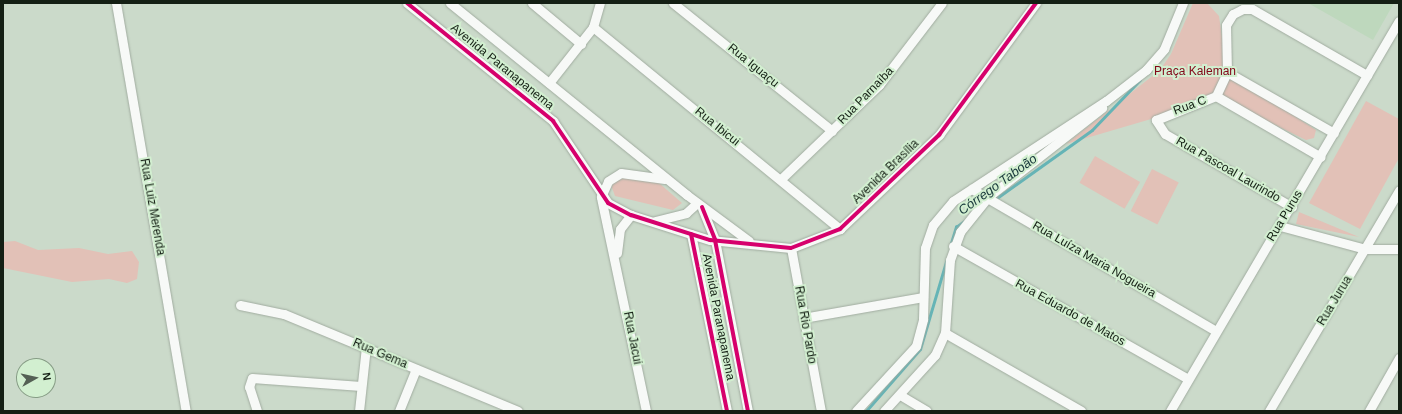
<!DOCTYPE html>
<meta charset="utf-8">
<style>
body{margin:0}
#map{position:relative;width:1402px;height:414px;overflow:hidden;background:#cbdaca;font-family:Helvetica,sans-serif}
div>[style]{position:absolute}
.built>*{inset:0;background:#bed8bd}
.green>*{inset:0;background:#e2c1b7;transform-origin:0 0}
.stream>*{height:2.5px;margin:-1.25px;padding:0 1.25px;transform-origin:1.25px;border-radius:1.25px;background:#65b4b6}
.roads{filter:drop-shadow(0 0 1px #a1aca0) drop-shadow(0 0 1px #a1aca0)}
.minor>*{height:9px;margin:-4.5px;padding:0 4.5px;transform-origin:4.5px;border-radius:4.5px;background:#f7f9f7}
.cycleway>*{height:4px;margin:-2px;padding:0 2px;transform-origin:2px;border-radius:2px;background:#d6006c}
span{translate:-50% -50%;white-space:nowrap;text-align:center;line-height:1.15;-webkit-text-stroke:4px #d2efd0;paint-order:stroke}
.street-label{font-size:12px;color:#141f14}
.park-label{font-size:12px;color:#820618}
.water-label{font-size:13px;color:#17373a;font-style:italic}
.frame{position:absolute;inset:0;border:4px solid #141f14;pointer-events:none}
.north{position:absolute;left:16px;top:358px;width:40px;height:40px;box-sizing:border-box;background:#d2efd0;border:1px solid #869c85;border-radius:50%;rotate:82deg;font-size:11px;font-weight:700;line-height:16px;text-align:center;color:#141f14}
.north::after{content:'';display:block;margin:auto;width:14px;height:18px;background:#546054;clip-path:polygon(50% 0,100% 100%,50% 72%,0 100%)}
</style>
<div id="map">
<div class="built">
<i style="clip-path:polygon(1308px 3px,1394px 3px,1373px 40px)"></i>
</div>
<div class="green">
<i style="clip-path:polygon(1193px 3px,1207px 3px,1219px 16px,1227px 72px,1316px 130px,1314px 138px,1306px 140px,1216px 96px,1192px 107px,1066px 144px,1160px 70px,1171px 54px)"></i>
<i style="clip-path:polygon(1366px 101px,1399px 119px,1399px 158px,1360px 229px,1309px 203px)"></i>
<i style="left:1095px;top:156px;width:52px;height:31px;rotate:30deg"></i>
<i style="left:1152px;top:169px;width:30px;height:47px;rotate:27deg"></i>
<i style="clip-path:polygon(636px 175px,659px 183px,682px 203px,673px 210px,615px 196px,611px 185px,617px 179px)"></i>
<i style="clip-path:polygon(1299px 212px,1359px 237px,1296px 224px)"></i>
<i style="clip-path:polygon(15px 241px,38px 250px,79px 248px,108px 254px,132px 251px,139px 262px,137px 279px,127px 283px,109px 279px,72px 282px,3px 268px,3px 242px)"></i>
</div>
<div class="stream">
<i style="left:994px;top:200px;width:120px;rotate:-35.5deg"></i>
<i style="left:1092px;top:130px;width:69px;rotate:-46.2deg"></i>
<i style="left:951px;top:243px;width:17px;rotate:-73deg"></i>
<i style="left:956px;top:227px;width:9px;rotate:-36deg"></i>
<i style="left:866px;top:411px;width:82px;rotate:-48.9deg"></i>
<i style="left:920px;top:349px;width:91px;rotate:-73.4deg"></i>
</div>
<div class="roads">
<div class="minor">
<i style="left:116px;top:3px;width:414px;rotate:80.3deg"></i>
<i style="left:407px;top:3px;width:188px;rotate:38.9deg"></i>
<i style="left:553px;top:121px;width:99px;rotate:56.1deg"></i>
<i style="left:608px;top:203px;width:26px;rotate:28deg"></i>
<i style="left:631px;top:215px;width:83px;rotate:17.6deg"></i>
<i style="left:710px;top:240px;width:81px;rotate:5.6deg"></i>
<i style="left:791px;top:248px;width:53px;rotate:-21.2deg"></i>
<i style="left:840px;top:229px;width:137px;rotate:-43.5deg"></i>
<i style="left:939px;top:135px;width:164px;rotate:-53.7deg"></i>
<i style="left:450px;top:3px;width:305px;rotate:39deg"></i>
<i style="left:687px;top:195px;width:77px;rotate:36.6deg"></i>
<i style="left:532px;top:3px;width:64px;rotate:39.9deg"></i>
<i style="left:673px;top:3px;width:204px;rotate:38.8deg"></i>
<i style="left:593px;top:27px;width:319px;rotate:39.3deg"></i>
<i style="left:1227px;top:72px;width:123px;rotate:29.7deg"></i>
<i style="left:549px;top:83px;width:71px;rotate:-51.8deg"></i>
<i style="left:593px;top:27px;width:25px;rotate:-74deg"></i>
<i style="left:1216px;top:96px;width:121px;rotate:30.2deg"></i>
<i style="left:781px;top:179px;width:136px;rotate:-43.8deg"></i>
<i style="left:879px;top:85px;width:103px;rotate:-52.5deg"></i>
<i style="left:972px;top:189px;width:282px;rotate:30.2deg"></i>
<i style="left:1292px;top:207px;width:146px;rotate:-150.1deg"></i>
<i style="left:1165px;top:134px;width:17px;rotate:-123deg"></i>
<i style="left:1156px;top:120px;width:65px;rotate:-21.8deg"></i>
<i style="left:1216px;top:96px;width:26px;rotate:-65deg"></i>
<i style="left:1227px;top:72px;width:47px;rotate:-91.2deg"></i>
<i style="left:1226px;top:25px;width:13px;rotate:-58deg"></i>
<i style="left:1233px;top:14px;width:11px;rotate:-27deg"></i>
<i style="left:1243px;top:9px;width:9px"></i>
<i style="left:1252px;top:9px;width:133px;rotate:29.9deg"></i>
<i style="left:702px;top:208px;width:35px;rotate:68deg"></i>
<i style="left:715px;top:240px;width:174px;rotate:79.1deg"></i>
<i style="left:655px;top:221px;width:32px;rotate:-14deg"></i>
<i style="left:686px;top:213px;width:15px;rotate:-42deg"></i>
<i style="left:1280px;top:226px;width:89px;rotate:15deg"></i>
<i style="left:1366px;top:249px;width:33px"></i>
<i style="left:691px;top:234px;width:181px;rotate:78.5deg"></i>
<i style="left:953px;top:246px;width:270px;rotate:29.5deg"></i>
<i style="left:791px;top:248px;width:166px;rotate:79.6deg"></i>
<i style="left:617px;top:253px;width:24px;rotate:-83deg"></i>
<i style="left:620px;top:229px;width:18px;rotate:-52deg"></i>
<i style="left:240px;top:305px;width:45px;rotate:11.6deg"></i>
<i style="left:284px;top:314px;width:253px;rotate:22.5deg"></i>
<i style="left:803px;top:318px;width:122px;rotate:-9.9deg"></i>
<i style="left:945px;top:333px;width:157px;rotate:29.8deg"></i>
<i style="left:900px;top:395px;width:31px;rotate:31deg"></i>
<i style="left:257px;top:411px;width:25px;rotate:-108deg"></i>
<i style="left:249px;top:387px;width:9px;rotate:-72deg"></i>
<i style="left:252px;top:378px;width:109px;rotate:4.2deg"></i>
<i style="left:359px;top:411px;width:64px;rotate:-83.8deg"></i>
<i style="left:399px;top:411px;width:45px;rotate:-68deg"></i>
<i style="left:646px;top:411px;width:219px;rotate:-101.9deg"></i>
<i style="left:601px;top:197px;width:17px;rotate:-66deg"></i>
<i style="left:608px;top:181px;width:15px;rotate:-32deg"></i>
<i style="left:621px;top:173px;width:44px;rotate:7.8deg"></i>
<i style="left:856px;top:411px;width:88px;rotate:-47.3deg"></i>
<i style="left:916px;top:346px;width:28px;rotate:-75deg"></i>
<i style="left:923px;top:319px;width:71px;rotate:-88.4deg"></i>
<i style="left:925px;top:248px;width:24px;rotate:-71deg"></i>
<i style="left:933px;top:225px;width:31px;rotate:-50deg"></i>
<i style="left:953px;top:201px;width:183px;rotate:-33.2deg"></i>
<i style="left:1106px;top:101px;width:51px;rotate:-37.8deg"></i>
<i style="left:1146px;top:70px;width:28px;rotate:-49deg"></i>
<i style="left:1164px;top:49px;width:50px;rotate:-67.6deg"></i>
<i style="left:884px;top:411px;width:76px;rotate:-47.7deg"></i>
<i style="left:935px;top:355px;width:24px;rotate:-66deg"></i>
<i style="left:945px;top:333px;width:73px;rotate:-86.1deg"></i>
<i style="left:950px;top:260px;width:30px;rotate:-70deg"></i>
<i style="left:960px;top:232px;width:45px;rotate:-51.3deg"></i>
<i style="left:988px;top:197px;width:145px;rotate:-38deg"></i>
<i style="left:1170px;top:411px;width:452px;rotate:-59.6deg"></i>
<i style="left:1269px;top:411px;width:256px;rotate:-59.5deg"></i>
<i style="left:1369px;top:411px;width:61px;rotate:-60.5deg"></i>
</div>
</div>
<div class="cycleway">
<i style="left:407px;top:3px;width:188px;rotate:38.9deg"></i>
<i style="left:553px;top:121px;width:99px;rotate:56.1deg"></i>
<i style="left:608px;top:203px;width:26px;rotate:28deg"></i>
<i style="left:631px;top:215px;width:83px;rotate:17.6deg"></i>
<i style="left:710px;top:240px;width:81px;rotate:5.6deg"></i>
<i style="left:791px;top:248px;width:53px;rotate:-21.2deg"></i>
<i style="left:840px;top:229px;width:137px;rotate:-43.5deg"></i>
<i style="left:939px;top:135px;width:164px;rotate:-53.7deg"></i>
<i style="left:702px;top:207px;width:35px;rotate:68deg"></i>
<i style="left:715px;top:240px;width:174px;rotate:79.1deg"></i>
<i style="left:691px;top:234px;width:181px;rotate:78.5deg"></i>
</div>
<div class="street-label">
<span style="left:753px;top:66px;rotate:39deg">Rua Iguaçu</span>
<span style="left:502px;top:67px;rotate:39deg">Avenida Paranapanema</span>
<span style="left:866px;top:96px;rotate:-46deg">Rua Parnaíba</span>
<span style="left:1190px;top:106px;rotate:-20deg">Rua C</span>
<span style="left:717px;top:127px;rotate:39deg">Rua Ibicui</span>
<span style="left:1228px;top:170px;rotate:30deg">Rua Pascoal Laurindo</span>
<span style="left:886px;top:172px;rotate:-44deg">Avenida Brasília</span>
<span style="left:152px;top:207px;rotate:80deg">Rua Luiz Merenda</span>
<span style="left:1285px;top:216px;rotate:-59deg">Rua Purus</span>
<span style="left:1094px;top:260px;rotate:30deg">Rua Luíza Maria Nogueira</span>
<span style="left:1335px;top:301px;rotate:-59deg">Rua Jurua</span>
<span style="left:1070px;top:313px;rotate:29deg">Rua Eduardo de Matos</span>
<span style="left:718px;top:317px;rotate:79deg">Avenida Paranapanema</span>
<span style="left:805px;top:325px;rotate:80deg">Rua Rio Pardo</span>
<span style="left:632px;top:338px;rotate:79deg">Rua Jacui</span>
<span style="left:380px;top:354px;rotate:23deg">Rua Gema</span>
</div>
<div class="park-label">
<span style="left:1195px;top:72px">Praça Kaleman</span>
</div>
<div class="water-label">
<span style="left:998px;top:185px;rotate:-36deg">Córrego Taboão</span>
</div>
<div class="frame"></div>
<div class="north">N</div>
</div>
